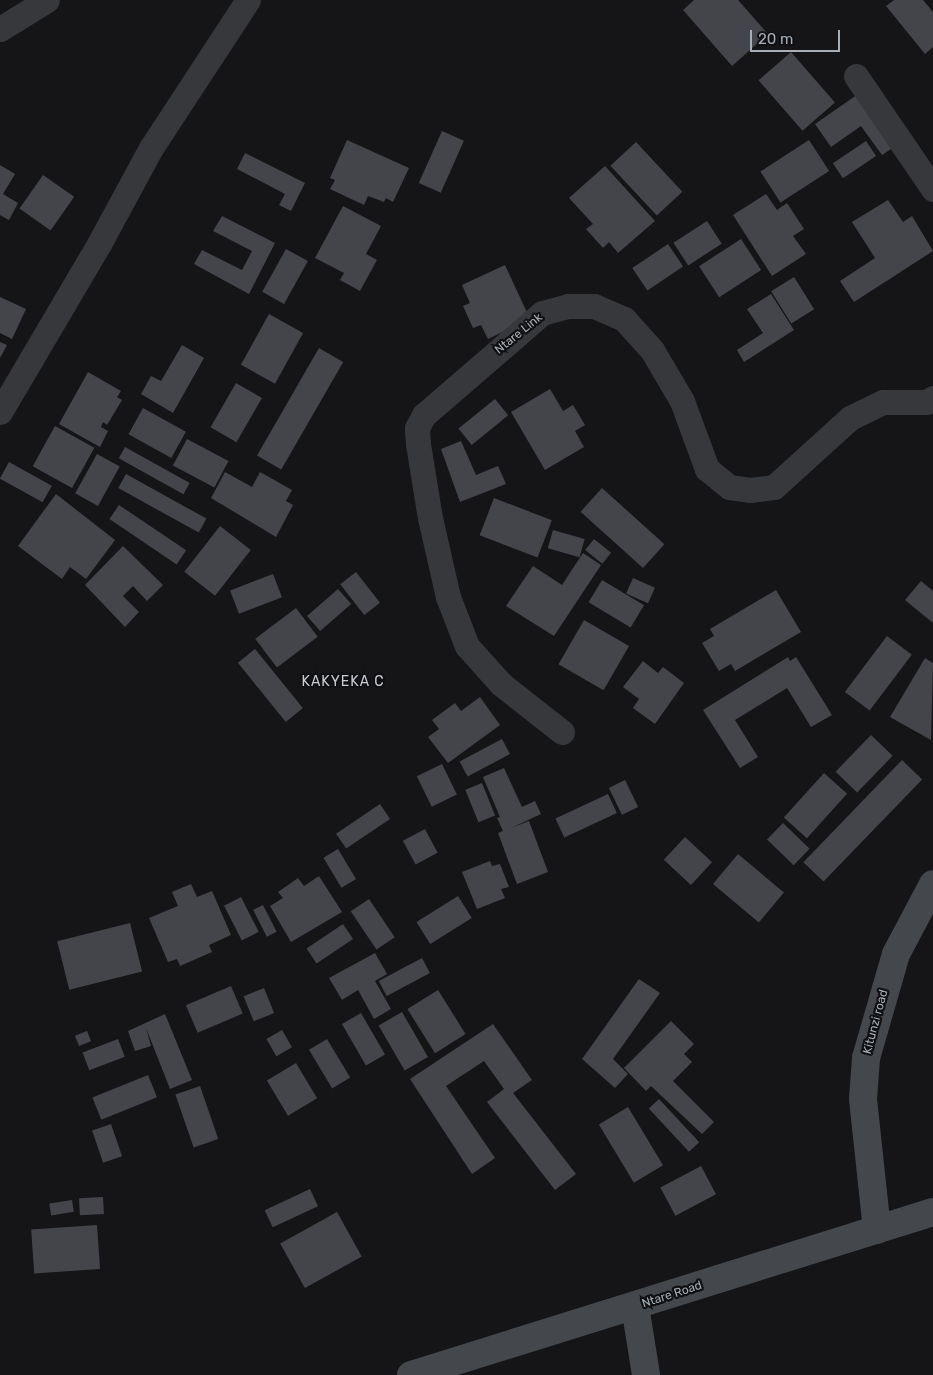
<!DOCTYPE html>
<style>
body{margin:0}
#map{position:relative;width:933px;height:1375px;overflow:hidden;background:#151517;font-family:Rubik,sans-serif}
div>[style]{position:absolute}
.building>*{inset:0;background:#44454a;transform-origin:0 0}
.street>*{height:25px;margin:-12.5px;padding:0 12.5px;transform-origin:12.5px;border-radius:12.5px;background:#36383c}
.secondary>*{height:28px;margin:-14px;padding:0 14px;transform-origin:14px;border-radius:14px;background:#44474c}
span{translate:-50% -50%;white-space:nowrap;text-align:center;line-height:1.15;-webkit-text-stroke:4.5px #101012;paint-order:stroke}
.street-label{font-size:12px;color:#a7aeb6}
.neighbourhood-label{font-size:14px;color:#c8ccd3;letter-spacing:1px}
.scale{position:absolute;left:750px;top:30px;width:90px;height:22px;box-sizing:border-box;border:2px solid #a7aeb6;border-top:0;padding-left:6px;font-size:15px;line-height:18px;white-space:nowrap;color:#a7aeb6;-webkit-text-stroke:4px #101012;paint-order:stroke}
</style>
<div id="map">
<div class="building">
<i style="clip-path:polygon(694px 0,738px 0,768px 34px,732px 66px,683px 10px)"></i>
<i style="clip-path:polygon(894px 0,923px 0,933px 12px,933px 47px,925px 54px,886px 6px)"></i>
<i style="left:791px;top:52px;width:67px;height:43px;rotate:49deg"></i>
<i style="clip-path:polygon(861px 92px,897px 145px,882px 155px,861px 126px,831px 147px,815px 124px)"></i>
<i style="left:442px;top:131px;width:24px;height:57px;rotate:24deg"></i>
<i style="clip-path:polygon(347px 140px,409px 168px,393px 202px,386px 198px,384px 202px,368px 196px,364px 205px,330px 189px,335px 180px,330px 178px)"></i>
<i style="left:809px;top:140px;width:37px;height:58px;rotate:57deg"></i>
<i style="left:866px;top:141px;width:18px;height:40px;rotate:56deg"></i>
<i style="left:636px;top:142px;width:68px;height:35px;rotate:47deg"></i>
<i style="clip-path:polygon(245px 153px,305px 183px,291px 211px,279px 205px,285px 194px,237px 169px)"></i>
<i style="clip-path:polygon(0 165px,15px 174px,3px 194px,18px 203px,9px 220px,0 215px)"></i>
<i style="clip-path:polygon(605px 166px,655px 221px,618px 253px,609px 242px,603px 248px,586px 229px,593px 224px,569px 198px)"></i>
<i style="left:43px;top:175px;width:38px;height:41px;rotate:35deg"></i>
<i style="clip-path:polygon(766px 194px,777px 210px,787px 203px,804px 229px,793px 236px,806px 254px,772px 276px,733px 215px)"></i>
<i style="clip-path:polygon(888px 200px,903px 222px,912px 216px,933px 251px,854px 302px,840px 281px,875px 258px,852px 222px)"></i>
<i style="clip-path:polygon(343px 206px,381px 226px,366px 254px,377px 260px,360px 291px,340px 280px,344px 273px,315px 258px)"></i>
<i style="clip-path:polygon(222px 216px,275px 243px,249px 294px,194px 264px,202px 250px,242px 270px,252px 251px,213px 231px)"></i>
<i style="left:707px;top:221px;width:27px;height:40px;rotate:57deg"></i>
<i style="left:741px;top:239px;width:37px;height:50px;rotate:57deg"></i>
<i style="left:668px;top:244px;width:27px;height:43px;rotate:56deg"></i>
<i style="left:286px;top:249px;width:25px;height:49px;rotate:29deg"></i>
<i style="clip-path:polygon(505px 265px,530px 319px,488px 339px,481px 325px,473px 328px,463px 306px,470px 303px,462px 285px)"></i>
<i style="left:794px;top:277px;width:38px;height:27px;rotate:58deg"></i>
<i style="clip-path:polygon(771px 294px,794px 330px,744px 362px,737px 350px,763px 333px,747px 309px)"></i>
<i style="clip-path:polygon(0 297px,26px 309px,12px 339px,0 333px)"></i>
<i style="left:269px;top:314px;width:39px;height:58px;rotate:29deg"></i>
<i style="clip-path:polygon(0 342px,7px 345px,0 358px)"></i>
<i style="clip-path:polygon(182px 345px,204px 358px,173px 413px,141px 394px,151px 376px,161px 381px)"></i>
<i style="left:319px;top:348px;width:28px;height:124px;rotate:30deg"></i>
<i style="clip-path:polygon(88px 372px,121px 391px,117px 397px,122px 400px,107px 425px,103px 422px,101px 427px,108px 431px,100px 447px,59px 424px)"></i>
<i style="left:236px;top:383px;width:30px;height:51px;rotate:30deg"></i>
<i style="clip-path:polygon(550px 389px,563px 411px,573px 405px,585px 425px,575px 431px,584px 447px,545px 470px,511px 412px)"></i>
<i style="left:495px;top:399px;width:21px;height:47px;rotate:51deg"></i>
<i style="left:143px;top:408px;width:49px;height:30px;rotate:29deg"></i>
<i style="left:55px;top:426px;width:45px;height:46px;rotate:29deg"></i>
<i style="left:187px;top:439px;width:47px;height:30px;rotate:28deg"></i>
<i style="clip-path:polygon(461px 441px,476px 475px,498px 466px,506px 484px,460px 502px,441px 449px)"></i>
<i style="left:125px;top:447px;width:74px;height:13px;rotate:29deg"></i>
<i style="left:97px;top:454px;width:26px;height:45px;rotate:29deg"></i>
<i style="left:9px;top:462px;width:49px;height:19px;rotate:29deg"></i>
<i style="clip-path:polygon(225px 472px,252px 487px,260px 472px,292px 490px,286px 501px,293px 505px,276px 537px,211px 498px)"></i>
<i style="left:126px;top:474px;width:92px;height:16px;rotate:29deg"></i>
<i style="left:602px;top:488px;width:84px;height:32px;rotate:42deg"></i>
<i style="clip-path:polygon(56px 494px,115px 540px,86px 579px,70px 567px,62px 579px,18px 546px)"></i>
<i style="left:494px;top:498px;width:62px;height:40px;rotate:21deg"></i>
<i style="left:119px;top:505px;width:81px;height:17px;rotate:34deg"></i>
<i style="left:220px;top:526px;width:39px;height:58px;rotate:38deg"></i>
<i style="left:553px;top:530px;width:33px;height:19px;rotate:16deg"></i>
<i style="left:594px;top:539px;width:22px;height:14px;rotate:39deg"></i>
<i style="clip-path:polygon(123px 546px,163px 585px,147px 601px,133px 586px,123px 596px,139px 612px,125px 627px,85px 585px)"></i>
<i style="clip-path:polygon(583px 553px,601px 565px,554px 636px,506px 606px,533px 566px,562px 585px)"></i>
<i style="left:356px;top:572px;width:39px;height:20px;rotate:52deg"></i>
<i style="left:273px;top:574px;width:25px;height:46px;rotate:69deg"></i>
<i style="left:633px;top:578px;width:24px;height:17px;rotate:24deg"></i>
<i style="left:602px;top:580px;width:49px;height:26px;rotate:31deg"></i>
<i style="clip-path:polygon(921px 581px,933px 591px,933px 623px,905px 600px)"></i>
<i style="left:338px;top:589px;width:20px;height:41px;rotate:49deg"></i>
<i style="clip-path:polygon(776px 590px,801px 632px,735px 671px,731px 664px,719px 671px,702px 643px,714px 636px,710px 629px)"></i>
<i style="left:296px;top:608px;width:36px;height:51px;rotate:53deg"></i>
<i style="left:584px;top:620px;width:52px;height:51px;rotate:30deg"></i>
<i style="left:887px;top:636px;width:31px;height:70px;rotate:37deg"></i>
<i style="left:255px;top:649px;width:76px;height:22px;rotate:51deg"></i>
<i style="clip-path:polygon(788px 657px,790px 661px,796px 657px,832px 715px,811px 727px,787px 688px,735px 720px,758px 757px,740px 768px,703px 710px)"></i>
<i style="clip-path:polygon(925px 658px,933px 663px,931px 740px,890px 717px)"></i>
<i style="clip-path:polygon(643px 661px,658px 673px,663px 667px,684px 683px,655px 724px,633px 708px,639px 699px,623px 687px)"></i>
<i style="clip-path:polygon(480px 697px,500px 725px,448px 763px,428px 737px,439px 729px,432px 720px,455px 703px,461px 711px)"></i>
<i style="left:871px;top:735px;width:30px;height:51px;rotate:44deg"></i>
<i style="left:502px;top:739px;width:17px;height:48px;rotate:62deg"></i>
<i style="left:902px;top:760px;width:28px;height:142px;rotate:44deg"></i>
<i style="left:442px;top:764px;width:34px;height:28px;rotate:64deg"></i>
<i style="clip-path:polygon(504px 768px,522px 807px,535px 801px,541px 814px,511px 828px,529px 821px,548px 872px,517px 884px,498px 833px,503px 831px,497px 818px,500px 817px,483px 777px)"></i>
<i style="left:824px;top:773px;width:31px;height:60px;rotate:42deg"></i>
<i style="left:625px;top:780px;width:30px;height:18px;rotate:64deg"></i>
<i style="left:482px;top:783px;width:35px;height:18px;rotate:68deg"></i>
<i style="left:608px;top:794px;width:21px;height:58px;rotate:65deg"></i>
<i style="left:380px;top:804px;width:18px;height:53px;rotate:56deg"></i>
<i style="left:783px;top:823px;width:37px;height:23px;rotate:44deg"></i>
<i style="left:425px;top:829px;width:27px;height:25px;rotate:62deg"></i>
<i style="left:685px;top:837px;width:37px;height:31px;rotate:43deg"></i>
<i style="left:338px;top:849px;width:35px;height:17px;rotate:59deg"></i>
<i style="left:738px;top:854px;width:60px;height:39px;rotate:40deg"></i>
<i style="clip-path:polygon(490px 861px,492px 866px,500px 864px,509px 887px,501px 889px,505px 898px,477px 909px,462px 872px)"></i>
<i style="clip-path:polygon(319px 876px,342px 912px,291px 942px,270px 906px,283px 898px,278px 892px,298px 878px,304px 886px)"></i>
<i style="clip-path:polygon(191px 884px,197px 897px,212px 891px,231px 935px,209px 945px,212px 952px,180px 966px,177px 959px,168px 962px,149px 918px,178px 906px,172px 892px)"></i>
<i style="left:458px;top:896px;width:26px;height:49px;rotate:58deg"></i>
<i style="left:241px;top:897px;width:39px;height:19px;rotate:63deg"></i>
<i style="left:369px;top:899px;width:46px;height:22px;rotate:56deg"></i>
<i style="left:263px;top:905px;width:30px;height:11px;rotate:63deg"></i>
<i style="left:130px;top:923px;width:50px;height:75px;rotate:76deg"></i>
<i style="left:343px;top:924px;width:18px;height:44px;rotate:56deg"></i>
<i style="clip-path:polygon(375px 953px,387px 974px,375px 981px,391px 1009px,374px 1019px,358px 990px,342px 1000px,329px 978px)"></i>
<i style="left:422px;top:958px;width:17px;height:49px;rotate:62deg"></i>
<i style="clip-path:polygon(639px 979px,660px 993px,613px 1059px,628px 1074px,615px 1088px,582px 1059px)"></i>
<i style="left:231px;top:986px;width:30px;height:49px;rotate:67deg"></i>
<i style="left:264px;top:988px;width:27px;height:22px;rotate:68deg"></i>
<i style="left:438px;top:990px;width:52px;height:36px;rotate:58deg"></i>
<i style="left:402px;top:1012px;width:52px;height:27px;rotate:60deg"></i>
<i style="left:361px;top:1013px;width:48px;height:22px;rotate:60deg"></i>
<i style="clip-path:polygon(165px 1014px,192px 1080px,170px 1089px,146px 1028px,151px 1046px,135px 1051px,128px 1031px)"></i>
<i style="clip-path:polygon(671px 1021px,694px 1044px,684px 1054px,692px 1062px,673px 1081px,714px 1122px,702px 1134px,651px 1086px,646px 1091px,624px 1068px)"></i>
<i style="clip-path:polygon(493px 1024px,532px 1080px,513px 1093px,576px 1174px,555px 1190px,487px 1102px,504px 1089px,484px 1061px,446px 1086px,495px 1158px,472px 1174px,410px 1079px)"></i>
<i style="left:282px;top:1030px;width:20px;height:18px;rotate:60deg"></i>
<i style="left:87px;top:1031px;width:11px;height:13px;rotate:68deg"></i>
<i style="left:118px;top:1039px;width:19px;height:38px;rotate:69deg"></i>
<i style="left:327px;top:1039px;width:45px;height:21px;rotate:59deg"></i>
<i style="left:296px;top:1063px;width:41px;height:34px;rotate:59deg"></i>
<i style="left:148px;top:1075px;width:24px;height:60px;rotate:68deg"></i>
<i style="left:200px;top:1086px;width:56px;height:26px;rotate:71deg"></i>
<i style="left:659px;top:1099px;width:59px;height:14px;rotate:47deg"></i>
<i style="left:628px;top:1107px;width:68px;height:34px;rotate:59deg"></i>
<i style="left:111px;top:1124px;width:34px;height:20px;rotate:71deg"></i>
<i style="left:701px;top:1166px;width:32px;height:46px;rotate:62deg"></i>
<i style="left:310px;top:1189px;width:19px;height:50px;rotate:65deg"></i>
<i style="left:103px;top:1197px;width:17px;height:24px;rotate:87deg"></i>
<i style="left:72px;top:1200px;width:12px;height:23px;rotate:81deg"></i>
<i style="left:337px;top:1212px;width:51px;height:65px;rotate:61deg"></i>
<i style="left:97px;top:1225px;width:44px;height:66px;rotate:86deg"></i>
</div>
<div class="street">
<i style="left:0;top:29px;width:55px;rotate:-31.7deg"></i>
<i style="left:856px;top:76px;width:137px;rotate:55.7deg"></i>
<i style="left:0;top:412px;width:195px;rotate:-59.5deg"></i>
<i style="left:99px;top:244px;width:109px;rotate:-61.6deg"></i>
<i style="left:151px;top:148px;width:177px;rotate:-56.8deg"></i>
<i style="left:562px;top:732px;width:78px;rotate:-141.8deg"></i>
<i style="left:501px;top:684px;width:51px;rotate:-131.8deg"></i>
<i style="left:467px;top:646px;width:53px;rotate:-111.2deg"></i>
<i style="left:448px;top:597px;width:81px;rotate:-102.8deg"></i>
<i style="left:430px;top:518px;width:75px;rotate:-99.2deg"></i>
<i style="left:418px;top:444px;width:16px;rotate:-94deg"></i>
<i style="left:417px;top:428px;width:15px;rotate:-62deg"></i>
<i style="left:424px;top:415px;width:156px;rotate:-40.8deg"></i>
<i style="left:542px;top:313px;width:27px;rotate:-15deg"></i>
<i style="left:568px;top:306px;width:26px"></i>
<i style="left:594px;top:306px;width:33px;rotate:23deg"></i>
<i style="left:624px;top:319px;width:42px;rotate:47.9deg"></i>
<i style="left:652px;top:350px;width:59px;rotate:59.5deg"></i>
<i style="left:682px;top:401px;width:72px;rotate:69.8deg"></i>
<i style="left:707px;top:469px;width:28px;rotate:39deg"></i>
<i style="left:729px;top:487px;width:21px;rotate:8deg"></i>
<i style="left:750px;top:490px;width:24px;rotate:-7deg"></i>
<i style="left:774px;top:487px;width:103px;rotate:-42.2deg"></i>
<i style="left:850px;top:418px;width:37px;rotate:-26deg"></i>
<i style="left:883px;top:402px;width:43px"></i>
<i style="left:926px;top:402px;width:8px;rotate:-30deg"></i>
</div>
<div class="secondary">
<i style="left:877px;top:1230px;width:132px;rotate:-96.1deg"></i>
<i style="left:863px;top:1099px;width:41px;rotate:-85.8deg"></i>
<i style="left:866px;top:1058px;width:108px;rotate:-73.9deg"></i>
<i style="left:896px;top:954px;width:79px;rotate:-62.1deg"></i>
<i style="left:635px;top:1306px;width:70px;rotate:80.9deg"></i>
<i style="left:411px;top:1375px;width:547px;rotate:-17.34deg"></i>
</div>
<div class="street-label">
<span style="left:519px;top:334px;rotate:-39deg">Ntare Link</span>
<span style="left:876px;top:1022px;rotate:-75deg">Kitunzi road</span>
<span style="left:672px;top:1295px;rotate:-18deg">Ntare Road</span>
</div>
<div class="neighbourhood-label">
<span style="left:343px;top:682px">KAKYEKA C</span>
</div>
<div class="scale">20 m</div>
</div>
